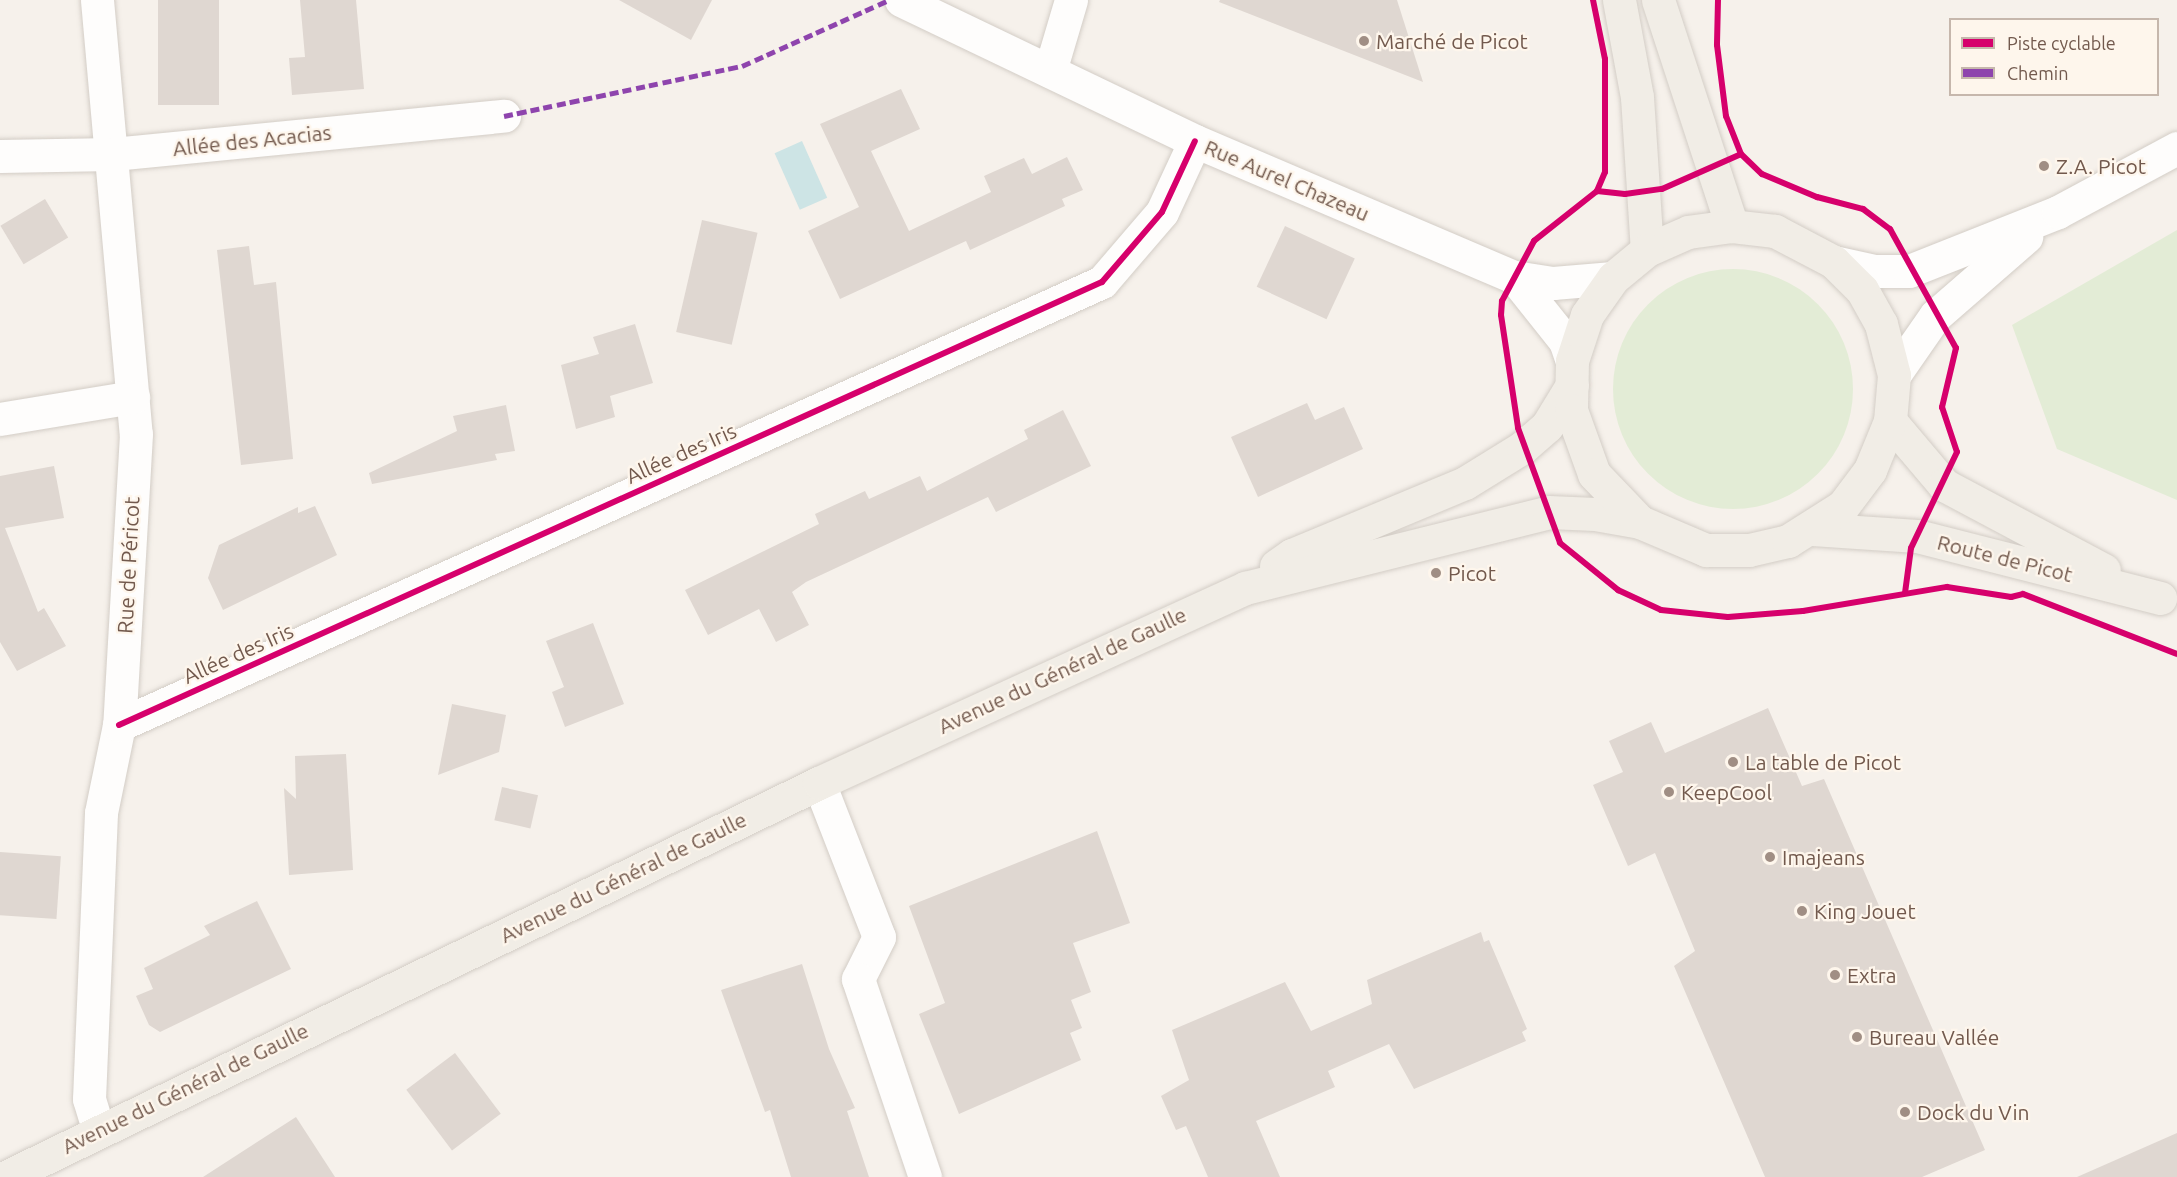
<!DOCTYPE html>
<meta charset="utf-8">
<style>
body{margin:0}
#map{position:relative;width:2177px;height:1177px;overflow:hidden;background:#f6f1eb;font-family:Ubuntu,sans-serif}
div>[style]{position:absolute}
.green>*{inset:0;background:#e3ecd6}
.round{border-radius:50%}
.water>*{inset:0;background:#cde4e5;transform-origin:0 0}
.building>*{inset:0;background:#dfd7d1;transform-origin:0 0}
.roads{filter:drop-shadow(0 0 2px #d3cdc6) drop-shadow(0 0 2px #d3cdc6)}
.minor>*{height:33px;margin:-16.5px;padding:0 16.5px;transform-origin:16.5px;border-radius:16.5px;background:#fefdfc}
.major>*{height:33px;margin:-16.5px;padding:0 16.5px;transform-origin:16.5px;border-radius:16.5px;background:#f1ede6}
.quiet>*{height:4.5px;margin-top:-2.25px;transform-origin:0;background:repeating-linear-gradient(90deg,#8e44ad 0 9px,transparent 0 13.5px)}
.cycleway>*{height:6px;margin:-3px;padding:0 3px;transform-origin:3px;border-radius:3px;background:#d6006c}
.dots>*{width:16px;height:16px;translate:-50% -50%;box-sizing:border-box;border:3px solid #fef6ec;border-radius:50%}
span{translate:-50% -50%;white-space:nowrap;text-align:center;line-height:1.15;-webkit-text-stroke:4.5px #fef6ec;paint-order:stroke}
.poi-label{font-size:21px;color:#72594d}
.left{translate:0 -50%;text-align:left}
.street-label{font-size:21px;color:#72594d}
.legend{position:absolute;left:1949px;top:18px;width:210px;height:78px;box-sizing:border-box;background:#fef6ec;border:2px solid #c6b7ac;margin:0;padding:8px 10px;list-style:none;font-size:18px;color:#72594d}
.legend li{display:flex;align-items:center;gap:12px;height:30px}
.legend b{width:30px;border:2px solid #c6b7ac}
</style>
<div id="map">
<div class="green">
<i style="clip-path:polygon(2177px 230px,2177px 500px,2057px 449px,2012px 325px)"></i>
<i class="round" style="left:1613px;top:269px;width:240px;height:240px"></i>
</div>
<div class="water">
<i style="left:802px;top:141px;width:62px;height:30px;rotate:66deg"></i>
</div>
<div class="building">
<i style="left:158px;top:0;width:61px;height:105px"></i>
<i style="clip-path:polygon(300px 0,356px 0,364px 89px,292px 95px,289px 58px,305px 57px)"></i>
<i style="clip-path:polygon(619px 0,712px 0,691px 40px)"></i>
<i style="clip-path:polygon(1220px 0,1397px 0,1423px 82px,1219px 2px)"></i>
<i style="clip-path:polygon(901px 89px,920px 129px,871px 151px,909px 231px,991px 192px,984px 176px,1024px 158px,1032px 174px,1067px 157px,1083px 190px,1062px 199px,1065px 206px,970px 250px,966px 241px,840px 299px,808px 231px,859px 207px,820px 124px)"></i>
<i style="left:45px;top:199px;width:45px;height:52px;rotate:59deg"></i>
<i style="left:702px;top:220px;width:57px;height:115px;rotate:13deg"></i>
<i style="left:1285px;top:226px;width:77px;height:67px;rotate:25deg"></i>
<i style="clip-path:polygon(249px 246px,254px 285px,276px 282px,293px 459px,241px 465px,217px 250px)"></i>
<i style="clip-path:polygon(635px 324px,653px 383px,610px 396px,615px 417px,576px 429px,561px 365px,599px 354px,593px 337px)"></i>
<i style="clip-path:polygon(1307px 403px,1315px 420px,1344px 407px,1363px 449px,1258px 497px,1231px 437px)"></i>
<i style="clip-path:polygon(506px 405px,515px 451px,495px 454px,497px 460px,372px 484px,369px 473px,457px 431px,453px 416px)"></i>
<i style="clip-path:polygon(1063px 410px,1091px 466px,996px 512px,988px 497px,806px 582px,792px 592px,809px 625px,776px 642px,759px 609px,708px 635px,685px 590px,819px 524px,815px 514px,865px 491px,869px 499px,920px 476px,927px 491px,1028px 439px,1024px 430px)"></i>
<i style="clip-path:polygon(54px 466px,64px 518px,5px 528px,38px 612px,44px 608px,66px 646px,17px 671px,0 642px,0 476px)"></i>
<i style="clip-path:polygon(315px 506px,337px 555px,223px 610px,208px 578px,219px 545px,298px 507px,298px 513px)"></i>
<i style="clip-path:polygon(593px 623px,624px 704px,565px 727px,552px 692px,564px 687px,546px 641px)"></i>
<i style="clip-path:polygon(452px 704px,506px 715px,499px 752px,438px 775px)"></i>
<i style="clip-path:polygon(1768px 708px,1802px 786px,1824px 779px,1985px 1150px,1922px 1177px,1765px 1177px,1674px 966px,1695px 951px,1655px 853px,1628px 866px,1593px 785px,1623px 772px,1609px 741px,1651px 722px,1665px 753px)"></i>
<i style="clip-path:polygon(346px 754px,353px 870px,289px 875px,284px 788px,296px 799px,295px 756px)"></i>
<i style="left:502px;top:787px;width:37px;height:34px;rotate:13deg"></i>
<i style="clip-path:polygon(1097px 831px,1130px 923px,1073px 943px,1091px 992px,1071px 1000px,1082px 1028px,1070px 1033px,1081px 1060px,959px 1114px,919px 1014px,945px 1003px,909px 906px)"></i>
<i style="left:0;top:852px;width:61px;height:63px;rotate:4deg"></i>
<i style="clip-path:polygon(257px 901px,291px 969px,160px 1032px,149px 1025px,136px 996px,153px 989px,144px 968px,210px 935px,204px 926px)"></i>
<i style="clip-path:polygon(1481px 932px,1484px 942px,1489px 940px,1527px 1029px,1522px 1032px,1526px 1041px,1414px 1089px,1389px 1044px,1328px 1071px,1335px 1087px,1256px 1121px,1280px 1177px,1208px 1177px,1186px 1126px,1176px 1130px,1161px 1096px,1189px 1080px,1172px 1030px,1285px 982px,1311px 1031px,1372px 1004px,1367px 980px)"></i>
<i style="clip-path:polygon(802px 964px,829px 1049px,855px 1108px,847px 1111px,869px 1177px,791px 1177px,770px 1110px,765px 1112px,721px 990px)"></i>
<i style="left:455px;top:1053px;width:76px;height:61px;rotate:53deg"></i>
<i style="clip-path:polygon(296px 1117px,335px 1177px,203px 1177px)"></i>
<i style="clip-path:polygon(2177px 1133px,2177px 1177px,2077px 1177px)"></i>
</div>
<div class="roads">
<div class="minor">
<i style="left:97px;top:0;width:436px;rotate:84.9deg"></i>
<i style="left:136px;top:434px;width:291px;rotate:93.3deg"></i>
<i style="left:119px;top:725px;width:90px;rotate:101.6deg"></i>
<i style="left:101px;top:813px;width:286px;rotate:92.4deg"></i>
<i style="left:89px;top:1099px;width:30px;rotate:73deg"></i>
<i style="left:901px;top:0;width:326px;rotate:25.6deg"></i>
<i style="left:1195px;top:141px;width:347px;rotate:23.1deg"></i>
<i style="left:1514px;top:277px;width:39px;rotate:9deg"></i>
<i style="left:1553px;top:283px;width:60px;rotate:-4.8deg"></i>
<i style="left:1050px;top:71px;width:74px;rotate:-73.5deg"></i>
<i style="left:0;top:156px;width:113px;rotate:-1deg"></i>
<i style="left:113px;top:154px;width:393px;rotate:-5.6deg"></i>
<i style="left:1834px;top:262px;width:42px;rotate:12.4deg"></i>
<i style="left:1875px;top:271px;width:34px"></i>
<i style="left:1909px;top:271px;width:160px;rotate:-21.6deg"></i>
<i style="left:2058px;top:212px;width:135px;rotate:-28.3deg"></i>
<i style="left:1514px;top:277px;width:82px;rotate:51.4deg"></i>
<i style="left:1565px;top:341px;width:21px;rotate:71deg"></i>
<i style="left:1894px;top:375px;width:72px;rotate:-55.2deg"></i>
<i style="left:1935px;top:316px;width:121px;rotate:-41deg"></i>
<i style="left:0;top:419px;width:135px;rotate:-9.4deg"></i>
<i style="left:119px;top:725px;width:1078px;rotate:-24.26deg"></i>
<i style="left:1102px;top:282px;width:92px;rotate:-49.4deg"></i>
<i style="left:1162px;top:212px;width:78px;rotate:-65.1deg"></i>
<i style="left:819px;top:783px;width:165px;rotate:68.7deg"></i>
<i style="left:879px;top:937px;width:47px;rotate:116.6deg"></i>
<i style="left:858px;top:979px;width:209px;rotate:71.3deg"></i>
</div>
<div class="major">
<i style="left:1619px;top:0;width:99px;rotate:79.5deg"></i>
<i style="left:1637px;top:97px;width:153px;rotate:86.3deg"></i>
<i style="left:1658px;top:0;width:238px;rotate:71.9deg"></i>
<i style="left:1890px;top:421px;width:84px;rotate:49.8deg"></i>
<i style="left:1944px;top:485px;width:181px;rotate:28deg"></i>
<i style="left:1812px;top:529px;width:105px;rotate:3.8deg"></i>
<i style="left:1917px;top:536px;width:251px;rotate:14.3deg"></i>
<i style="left:1276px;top:566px;width:19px;rotate:-35deg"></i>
<i style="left:1292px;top:555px;width:187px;rotate:-22.6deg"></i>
<i style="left:1465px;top:483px;width:68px;rotate:-31.8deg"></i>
<i style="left:1523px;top:447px;width:32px;rotate:-41deg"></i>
<i style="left:1547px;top:426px;width:48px;rotate:-58.6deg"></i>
<i style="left:6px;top:1177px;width:903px;rotate:-25.86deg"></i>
<i style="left:819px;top:783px;width:469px;rotate:-24.6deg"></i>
<i style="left:1245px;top:588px;width:313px;rotate:-14deg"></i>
<i style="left:1549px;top:512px;width:46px;rotate:2.5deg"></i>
<i style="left:1595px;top:514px;width:46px;rotate:10.1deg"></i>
<i style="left:1640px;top:522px;width:72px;rotate:23deg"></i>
<i style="left:1706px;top:550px;width:43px"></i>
<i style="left:1749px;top:550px;width:40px;rotate:-13deg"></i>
<i style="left:1788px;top:541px;width:65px;rotate:-32.5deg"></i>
<i style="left:1843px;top:506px;width:45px;rotate:-53.1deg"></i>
<i style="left:1870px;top:470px;width:53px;rotate:-67.8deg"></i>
<i style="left:1890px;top:421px;width:46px;rotate:-85deg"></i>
<i style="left:1894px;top:375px;width:53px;rotate:-104.3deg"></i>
<i style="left:1881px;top:324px;width:39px;rotate:-119deg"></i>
<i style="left:1862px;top:290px;width:40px;rotate:-135deg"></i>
<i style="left:1834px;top:262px;width:67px;rotate:-152.3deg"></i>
<i style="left:1775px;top:231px;width:43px;rotate:-173.4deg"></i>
<i style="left:1732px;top:226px;width:44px;rotate:172.2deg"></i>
<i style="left:1688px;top:232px;width:45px;rotate:156.3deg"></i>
<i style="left:1647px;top:250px;width:44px;rotate:140.5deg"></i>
<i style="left:1613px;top:278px;width:45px;rotate:125.1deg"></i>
<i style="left:1587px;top:315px;width:48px;rotate:108.1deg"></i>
<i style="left:1572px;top:361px;width:49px;rotate:91.2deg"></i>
<i style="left:1571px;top:410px;width:68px;rotate:70.2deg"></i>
<i style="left:1594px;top:474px;width:66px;rotate:46.2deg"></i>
</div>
</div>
<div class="quiet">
<i style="left:504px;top:116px;width:243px;rotate:-11.9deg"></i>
<i style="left:742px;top:66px;width:161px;rotate:-24.2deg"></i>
</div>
<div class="cycleway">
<i style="left:1593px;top:0;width:60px;rotate:78.5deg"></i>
<i style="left:1605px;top:59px;width:113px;rotate:90deg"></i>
<i style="left:1605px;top:172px;width:21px;rotate:113deg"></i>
<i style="left:1597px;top:191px;width:80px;rotate:141.6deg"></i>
<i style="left:1534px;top:241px;width:68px;rotate:118.1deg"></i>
<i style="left:1502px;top:301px;width:14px;rotate:94deg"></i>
<i style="left:1501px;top:315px;width:114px;rotate:81.4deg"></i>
<i style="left:1518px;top:428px;width:122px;rotate:69.9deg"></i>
<i style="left:1560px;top:543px;width:75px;rotate:39deg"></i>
<i style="left:1618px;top:590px;width:47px;rotate:24.9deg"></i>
<i style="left:1661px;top:610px;width:67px;rotate:6deg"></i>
<i style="left:1728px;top:617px;width:75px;rotate:-4.6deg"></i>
<i style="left:1803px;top:611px;width:146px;rotate:-9.5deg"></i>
<i style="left:1947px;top:587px;width:65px;rotate:8.9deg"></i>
<i style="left:2011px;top:597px;width:12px;rotate:-14deg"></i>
<i style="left:2023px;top:594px;width:165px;rotate:21.3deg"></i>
<i style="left:1718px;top:0;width:45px;rotate:91.3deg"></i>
<i style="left:1717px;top:45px;width:72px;rotate:82.8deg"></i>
<i style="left:1726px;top:116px;width:41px;rotate:68.5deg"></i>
<i style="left:1741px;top:154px;width:29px;rotate:44deg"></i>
<i style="left:1762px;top:174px;width:60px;rotate:22.7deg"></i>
<i style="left:1817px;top:197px;width:48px;rotate:14.6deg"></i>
<i style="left:1863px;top:209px;width:34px;rotate:37deg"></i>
<i style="left:1890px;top:229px;width:136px;rotate:61deg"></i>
<i style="left:1956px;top:348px;width:61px;rotate:103.3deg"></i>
<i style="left:1942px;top:407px;width:47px;rotate:71.6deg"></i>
<i style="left:1957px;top:452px;width:106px;rotate:115.6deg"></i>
<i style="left:1911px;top:548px;width:45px;rotate:97.6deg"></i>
<i style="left:1597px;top:191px;width:28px;rotate:6deg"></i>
<i style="left:1625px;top:194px;width:37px;rotate:-8deg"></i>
<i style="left:1662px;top:189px;width:86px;rotate:-23.9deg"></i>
<i style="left:119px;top:725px;width:1078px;rotate:-24.26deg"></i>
<i style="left:1102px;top:282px;width:92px;rotate:-49.4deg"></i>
<i style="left:1162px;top:212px;width:78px;rotate:-65.1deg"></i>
</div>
<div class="dots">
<i style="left:1364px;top:41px;background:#a08e84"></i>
<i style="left:2044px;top:166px;background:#a08e84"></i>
<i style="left:1436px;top:573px;background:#a08e84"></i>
<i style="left:1733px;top:762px;background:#a08e84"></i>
<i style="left:1669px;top:792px;background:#a08e84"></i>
<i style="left:1770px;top:857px;background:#a08e84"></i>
<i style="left:1802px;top:911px;background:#a08e84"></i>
<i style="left:1835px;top:975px;background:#a08e84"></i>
<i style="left:1857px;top:1037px;background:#a08e84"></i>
<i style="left:1905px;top:1112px;background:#a08e84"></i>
</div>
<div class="poi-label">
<span class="left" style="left:1376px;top:41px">Marché de Picot</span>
<span class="left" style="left:2056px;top:166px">Z.A. Picot</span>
<span class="left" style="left:1448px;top:573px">Picot</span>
<span class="left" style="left:1745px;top:762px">La table de Picot</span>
<span class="left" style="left:1681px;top:792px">KeepCool</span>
<span class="left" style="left:1782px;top:857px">Imajeans</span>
<span class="left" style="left:1814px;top:911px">King Jouet</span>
<span class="left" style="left:1847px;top:975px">Extra</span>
<span class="left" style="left:1869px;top:1037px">Bureau Vallée</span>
<span class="left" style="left:1917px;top:1112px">Dock du Vin</span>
</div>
<div class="street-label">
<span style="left:252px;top:140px;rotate:-6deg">Allée des Acacias</span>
<span style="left:1287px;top:180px;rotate:23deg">Rue Aurel Chazeau</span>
<span style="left:681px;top:453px;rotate:-24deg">Allée des Iris</span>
<span style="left:2005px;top:558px;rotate:14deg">Route de Picot</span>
<span style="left:128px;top:565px;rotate:-87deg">Rue de Péricot</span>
<span style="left:238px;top:653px;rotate:-24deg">Allée des Iris</span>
<span style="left:1062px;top:670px;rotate:-25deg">Avenue du Général de Gaulle</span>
<span style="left:623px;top:877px;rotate:-26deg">Avenue du Général de Gaulle</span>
<span style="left:185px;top:1088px;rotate:-26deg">Avenue du Général de Gaulle</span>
</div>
<ul class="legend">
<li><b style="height:8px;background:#d6006c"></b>Piste cyclable</li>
<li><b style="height:8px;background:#8e44ad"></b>Chemin</li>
</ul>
</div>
